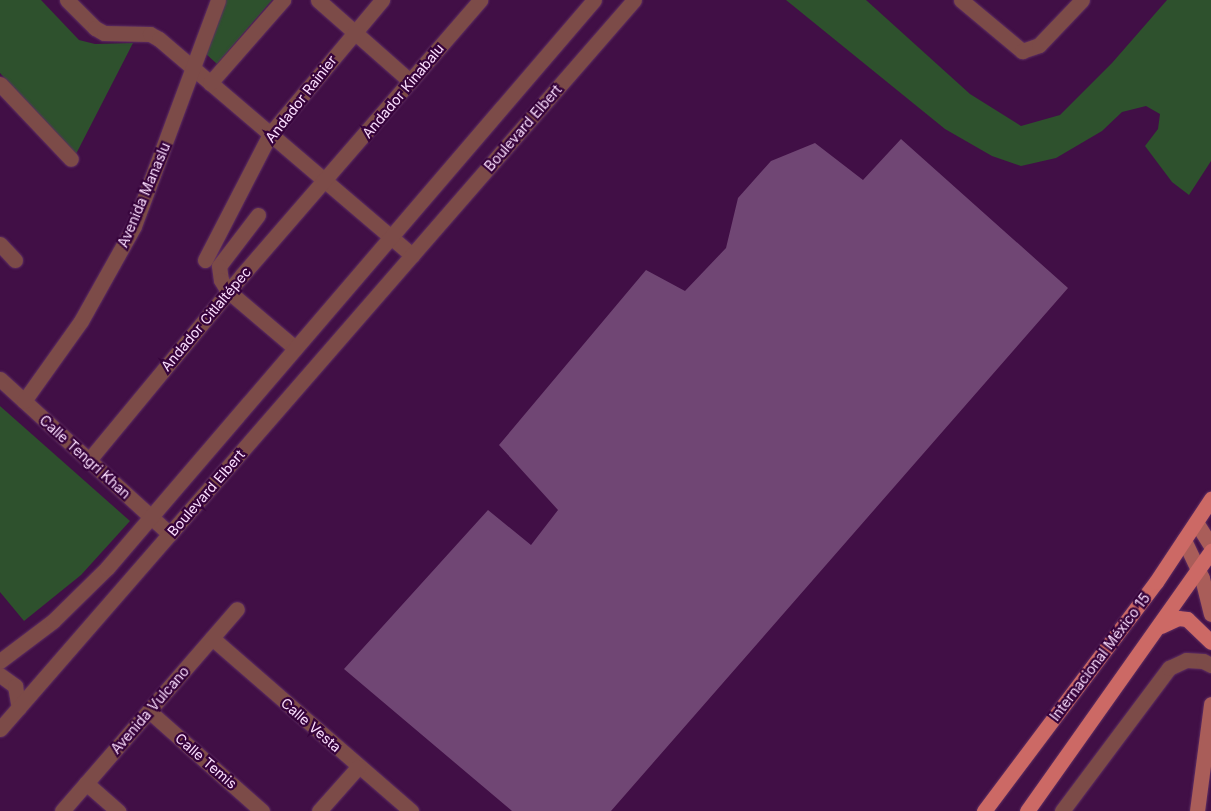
<!DOCTYPE html>
<meta charset="utf-8">
<style>
body{margin:0}
#map{position:relative;width:1211px;height:811px;overflow:hidden;background:#410f46;font-family:Inter,sans-serif}
div>[style]{position:absolute}
.green>*{inset:0;background:#2e512d}
.building>*{inset:0;background:#704674}
.roads{filter:drop-shadow(0 0 1px #5f3064) drop-shadow(0 0 1px #5f3064)}
.minor>*{height:15px;margin:-7.5px;padding:0 7.5px;transform-origin:7.5px;border-radius:7.5px;background:#7c4b48}
.tertiary>*{height:15px;margin:-7.5px;padding:0 7.5px;transform-origin:7.5px;border-radius:7.5px;background:#7c4b48}
.secondary>*{height:15px;margin:-7.5px;padding:0 7.5px;transform-origin:7.5px;border-radius:7.5px;background:#a95d59}
.primary>*{height:15px;margin:-7.5px;padding:0 7.5px;transform-origin:7.5px;border-radius:7.5px;background:#cc6965}
span{translate:-50% -50%;white-space:nowrap;text-align:center;line-height:1.15;-webkit-text-stroke:4.5px #36033b;paint-order:stroke}
.street-label{font-size:14px;color:#fcdfff}
</style>
<div id="map">
<div class="green">
<i style="clip-path:polygon(0 0,41px 0,79px 40px,95px 44px,133px 43px,76px 154px,0 73px)"></i>
<i style="clip-path:polygon(225px 0,272px 0,217px 64px,205px 53px)"></i>
<i style="clip-path:polygon(786px 0,866px 0,970px 94px,1021px 126px,1060px 115px,1112px 63px,1167px 0,1211px 0,1211px 161px,1189px 195px,1172px 182px,1145px 146px,1158px 129px,1160px 114px,1146px 106px,1122px 112px,1102px 131px,1056px 158px,1021px 166px,992px 156px,945px 129px)"></i>
<i style="clip-path:polygon(0 406px,130px 521px,81px 575px,24px 621px,0 592px)"></i>
</div>
<div class="building">
<i style="clip-path:polygon(901px 139px,1068px 288px,611px 811px,512px 811px,344px 669px,488px 510px,531px 545px,558px 510px,499px 445px,646px 270px,685px 291px,726px 248px,738px 198px,771px 161px,815px 143px,863px 180px)"></i>
</div>
<div class="roads">
<div class="minor">
<i style="left:67px;top:0;width:40px;rotate:45deg"></i>
<i style="left:95px;top:28px;width:10px;rotate:29deg"></i>
<i style="left:104px;top:33px;width:46px;rotate:1.2deg"></i>
<i style="left:150px;top:34px;width:10px;rotate:29deg"></i>
<i style="left:159px;top:39px;width:333px;rotate:40.5deg"></i>
<i style="left:318px;top:0;width:123px;rotate:41.4deg"></i>
<i style="left:961px;top:0;width:80px;rotate:39.9deg"></i>
<i style="left:1022px;top:51px;width:18px;rotate:-19deg"></i>
<i style="left:1039px;top:45px;width:62px;rotate:-46.3deg"></i>
<i style="left:210px;top:83px;width:111px;rotate:-48.7deg"></i>
<i style="left:0;top:84px;width:103px;rotate:46.6deg"></i>
<i style="left:258px;top:215px;width:64px;rotate:127.4deg"></i>
<i style="left:219px;top:266px;width:14px;rotate:82deg"></i>
<i style="left:221px;top:280px;width:13px;rotate:58deg"></i>
<i style="left:228px;top:291px;width:88px;rotate:40.4deg"></i>
<i style="left:0;top:244px;width:22px;rotate:47deg"></i>
<i style="left:205px;top:260px;width:142px;rotate:-62.7deg"></i>
<i style="left:270px;top:134px;width:175px;rotate:-50.1deg"></i>
<i style="left:0;top:379px;width:230px;rotate:42.4deg"></i>
<i style="left:24px;top:401px;width:98px;rotate:-54.5deg"></i>
<i style="left:81px;top:321px;width:109px;rotate:-60.8deg"></i>
<i style="left:134px;top:226px;width:241px;rotate:-69.6deg"></i>
<i style="left:89px;top:460px;width:240px;rotate:-50.4deg"></i>
<i style="left:242px;top:275px;width:364px;rotate:-49.1deg"></i>
<i style="left:212px;top:638px;width:264px;rotate:41deg"></i>
<i style="left:0;top:675px;width:19px;rotate:36deg"></i>
<i style="left:15px;top:686px;width:22px;rotate:80deg"></i>
<i style="left:149px;top:711px;width:151px;rotate:41.5deg"></i>
<i style="left:86px;top:783px;width:43px;rotate:41.2deg"></i>
<i style="left:62px;top:811px;width:267px;rotate:-49.1deg"></i>
<i style="left:319px;top:811px;width:59px;rotate:-48.4deg"></i>
<i style="left:1062px;top:811px;width:179px;rotate:-53.2deg"></i>
<i style="left:1169px;top:668px;width:19px;rotate:-25deg"></i>
<i style="left:1186px;top:660px;width:17px;rotate:3deg"></i>
<i style="left:1203px;top:661px;width:9px;rotate:27deg"></i>
</div>
<div class="tertiary">
<i style="left:0;top:661px;width:66px;rotate:-37deg"></i>
<i style="left:53px;top:621px;width:76px;rotate:-44.5deg"></i>
<i style="left:107px;top:568px;width:748px;rotate:-49.39deg"></i>
<i style="left:0;top:729px;width:966px;rotate:-48.99deg"></i>
</div>
<div class="secondary">
<i style="left:1196px;top:522px;width:28px;rotate:58deg"></i>
<i style="left:1184px;top:540px;width:42px;rotate:64.7deg"></i>
<i style="left:1202px;top:578px;width:37px;rotate:76deg"></i>
<i style="left:1197px;top:811px;width:108px;rotate:-82.5deg"></i>
</div>
<div class="primary">
<i style="left:1161px;top:626px;width:19px;rotate:-25deg"></i>
<i style="left:1178px;top:618px;width:9px;rotate:6deg"></i>
<i style="left:1187px;top:619px;width:33px;rotate:44deg"></i>
<i style="left:984px;top:811px;width:286px;rotate:-53.1deg"></i>
<i style="left:1156px;top:582px;width:100px;rotate:-56.5deg"></i>
<i style="left:1027px;top:811px;width:319px;rotate:-54.7deg"></i>
</div>
</div>
<div class="street-label">
<span style="left:403px;top:91px;rotate:-50deg">Andador Kinabalu</span>
<span style="left:301px;top:99px;rotate:-52deg">Andador Rainier</span>
<span style="left:523px;top:128px;rotate:-49deg">Boulevard Elbert</span>
<span style="left:144px;top:195px;rotate:-67deg">Avenida Manaslu</span>
<span style="left:206px;top:319px;rotate:-50deg">Andador Citlaltépec</span>
<span style="left:85px;top:457px;rotate:42deg">Calle Tengri Khan</span>
<span style="left:206px;top:493px;rotate:-49deg">Boulevard Elbert</span>
<span style="left:1100px;top:657px;rotate:-53deg">Internacional México 15</span>
<span style="left:150px;top:710px;rotate:-49deg">Avenida Vulcano</span>
<span style="left:311px;top:725px;rotate:41deg">Calle Vesta</span>
<span style="left:206px;top:761px;rotate:41deg">Calle Temis</span>
</div>
</div>
